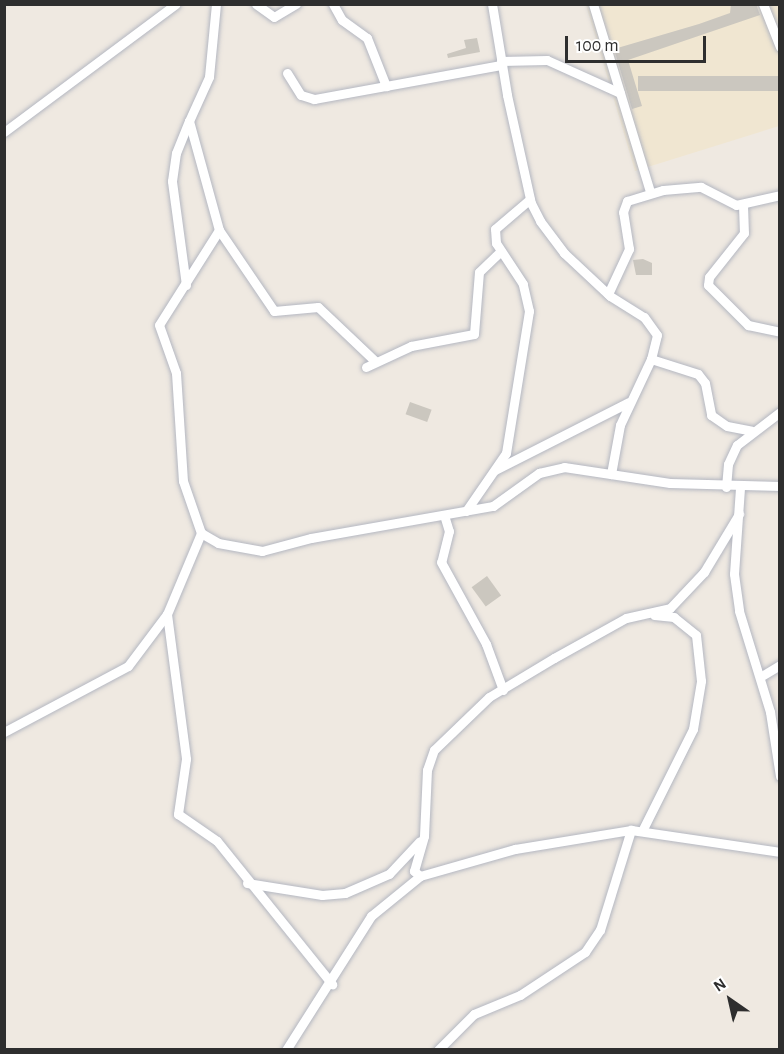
<!DOCTYPE html>
<style>
body{margin:0}
#map{position:relative;width:784px;height:1054px;overflow:hidden;background:#efe9e1;font-family:"Alegreya Sans",sans-serif}
div>[style]{position:absolute}
.education>*{inset:0;background:#f0e6d1}
.building>*{inset:0;background:#cbc7bf;transform-origin:0 0}
.roads{filter:drop-shadow(0 0 2px #b4b7c1) drop-shadow(0 0 2px #b4b7c1)}
.street>*{height:9px;margin:-4.5px;padding:0 4.5px;transform-origin:4.5px;border-radius:4.5px;background:#fff}
span{translate:-50% -50%;white-space:nowrap;text-align:center;line-height:1.15;-webkit-text-stroke:5px #fff;paint-order:stroke}
.frame{position:absolute;inset:0;border:6px solid #2e2e2e;pointer-events:none}
.north{position:absolute;left:700px;top:970px;width:60px;height:60px;-webkit-text-stroke:4px #fff;paint-order:stroke;rotate:326deg;font-size:16px;font-weight:700;line-height:24px;text-align:center;color:#2e2e2e}
.north::after{content:'';display:block;margin:auto;width:21px;height:27px;background:#2e2e2e;clip-path:polygon(50% 0,100% 100%,50% 72%,0 100%)}
.scale{position:absolute;left:565px;top:36px;width:141px;height:27px;box-sizing:border-box;border:3px solid #2e2e2e;border-top:0;padding-left:8px;font-size:18px;line-height:21px;white-space:nowrap;color:#2e2e2e;-webkit-text-stroke:4px #fff;paint-order:stroke}
</style>
<div id="map">
<div class="education">
<i style="clip-path:polygon(586px 5px,779px 5px,779px 126px,635px 171px)"></i>
</div>
<div class="building">
<i style="clip-path:polygon(731px 4px,756px 4px,760px 15px,628px 60px,642px 106px,632px 109px,614px 49px,699px 24px,730px 13px)"></i>
<i style="clip-path:polygon(477px 38px,480px 52px,448px 58px,447px 54px,466px 48px,464px 40px)"></i>
<i style="left:780px;top:76px;width:15px;height:142px;rotate:90deg"></i>
<i style="clip-path:polygon(643px 259px,652px 263px,652px 275px,636px 275px,633px 260px)"></i>
<i style="left:410px;top:402px;width:23px;height:13px;rotate:20deg"></i>
<i style="left:487px;top:576px;width:24px;height:19px;rotate:54deg"></i>
</div>
<div class="roads">
<div class="street">
<i style="left:216px;top:4px;width:73px;rotate:95.5deg"></i>
<i style="left:209px;top:77px;width:48px;rotate:114.4deg"></i>
<i style="left:189px;top:121px;width:113px;rotate:74.6deg"></i>
<i style="left:219px;top:230px;width:112px;rotate:122.3deg"></i>
<i style="left:159px;top:325px;width:51px;rotate:70.5deg"></i>
<i style="left:176px;top:373px;width:108px;rotate:86.3deg"></i>
<i style="left:183px;top:481px;width:55px;rotate:70.9deg"></i>
<i style="left:201px;top:533px;width:20px;rotate:30deg"></i>
<i style="left:218px;top:543px;width:45px;rotate:10.3deg"></i>
<i style="left:262px;top:551px;width:51px;rotate:-14.9deg"></i>
<i style="left:311px;top:538px;width:185px;rotate:-10deg"></i>
<i style="left:493px;top:506px;width:57px;rotate:-35.7deg"></i>
<i style="left:539px;top:473px;width:26px;rotate:-13deg"></i>
<i style="left:564px;top:467px;width:107px;rotate:8.6deg"></i>
<i style="left:670px;top:483px;width:110px;rotate:1.6deg"></i>
<i style="left:256px;top:4px;width:22px;rotate:36deg"></i>
<i style="left:274px;top:17px;width:26px;rotate:-31deg"></i>
<i style="left:333px;top:4px;width:18px;rotate:61deg"></i>
<i style="left:342px;top:20px;width:31px;rotate:36deg"></i>
<i style="left:367px;top:38px;width:52px;rotate:68.4deg"></i>
<i style="left:492px;top:4px;width:92px;rotate:80.6deg"></i>
<i style="left:507px;top:95px;width:111px;rotate:77.5deg"></i>
<i style="left:531px;top:203px;width:20px;rotate:63deg"></i>
<i style="left:540px;top:221px;width:40px;rotate:53deg"></i>
<i style="left:564px;top:253px;width:63px;rotate:43.1deg"></i>
<i style="left:610px;top:296px;width:40px;rotate:32deg"></i>
<i style="left:644px;top:317px;width:22px;rotate:54deg"></i>
<i style="left:657px;top:335px;width:25px;rotate:104deg"></i>
<i style="left:651px;top:359px;width:73px;rotate:115.2deg"></i>
<i style="left:620px;top:425px;width:50px;rotate:100.4deg"></i>
<i style="left:593px;top:4px;width:196px;rotate:73.1deg"></i>
<i style="left:763px;top:4px;width:46px;rotate:68.4deg"></i>
<i style="left:501px;top:61px;width:46px;rotate:-1.2deg"></i>
<i style="left:547px;top:60px;width:80px;rotate:24.3deg"></i>
<i style="left:287px;top:73px;width:26px;rotate:58deg"></i>
<i style="left:301px;top:95px;width:14px;rotate:17deg"></i>
<i style="left:314px;top:99px;width:191px;rotate:-10.3deg"></i>
<i style="left:4px;top:132px;width:214px;rotate:-36.7deg"></i>
<i style="left:743px;top:205px;width:28px;rotate:88deg"></i>
<i style="left:744px;top:233px;width:56px;rotate:128.5deg"></i>
<i style="left:709px;top:277px;width:8px;rotate:97deg"></i>
<i style="left:708px;top:285px;width:57px;rotate:45deg"></i>
<i style="left:748px;top:325px;width:33px;rotate:12deg"></i>
<i style="left:219px;top:230px;width:98px;rotate:55.8deg"></i>
<i style="left:274px;top:311px;width:44px;rotate:-5.2deg"></i>
<i style="left:318px;top:307px;width:79px;rotate:43.5deg"></i>
<i style="left:186px;top:285px;width:105px;rotate:-97.7deg"></i>
<i style="left:172px;top:181px;width:28px;rotate:-82deg"></i>
<i style="left:176px;top:153px;width:35px;rotate:-68deg"></i>
<i style="left:608px;top:294px;width:50px;rotate:-65deg"></i>
<i style="left:629px;top:249px;width:37px;rotate:-99deg"></i>
<i style="left:623px;top:212px;width:12px;rotate:-70deg"></i>
<i style="left:627px;top:201px;width:38px;rotate:-17deg"></i>
<i style="left:663px;top:190px;width:38px;rotate:-5deg"></i>
<i style="left:701px;top:187px;width:39px;rotate:27deg"></i>
<i style="left:736px;top:205px;width:45px;rotate:-12.8deg"></i>
<i style="left:651px;top:359px;width:49px;rotate:17.7deg"></i>
<i style="left:698px;top:374px;width:11px;rotate:52deg"></i>
<i style="left:705px;top:383px;width:33px;rotate:79deg"></i>
<i style="left:711px;top:415px;width:19px;rotate:35deg"></i>
<i style="left:727px;top:426px;width:25px;rotate:11deg"></i>
<i style="left:366px;top:367px;width:50px;rotate:-25deg"></i>
<i style="left:411px;top:346px;width:64px;rotate:-10.8deg"></i>
<i style="left:474px;top:334px;width:62px;rotate:-85.4deg"></i>
<i style="left:479px;top:272px;width:30px;rotate:-44deg"></i>
<i style="left:495px;top:470px;width:150px;rotate:-26.9deg"></i>
<i style="left:726px;top:487px;width:23px;rotate:-85deg"></i>
<i style="left:728px;top:464px;width:21px;rotate:-65deg"></i>
<i style="left:737px;top:445px;width:54px;rotate:-37.5deg"></i>
<i style="left:740px;top:488px;width:86px;rotate:94deg"></i>
<i style="left:734px;top:574px;width:37px;rotate:82deg"></i>
<i style="left:739px;top:611px;width:106px;rotate:72.9deg"></i>
<i style="left:770px;top:712px;width:65px;rotate:81.1deg"></i>
<i style="left:466px;top:511px;width:70px;rotate:-55.4deg"></i>
<i style="left:506px;top:453px;width:144px;rotate:-80.8deg"></i>
<i style="left:529px;top:311px;width:28px;rotate:-103deg"></i>
<i style="left:523px;top:284px;width:49px;rotate:-123.4deg"></i>
<i style="left:496px;top:243px;width:14px;rotate:-94deg"></i>
<i style="left:495px;top:229px;width:46px;rotate:-40.6deg"></i>
<i style="left:444px;top:515px;width:17px;rotate:73deg"></i>
<i style="left:449px;top:531px;width:32px;rotate:104deg"></i>
<i style="left:441px;top:562px;width:94px;rotate:61.2deg"></i>
<i style="left:486px;top:644px;width:49px;rotate:69.7deg"></i>
<i style="left:167px;top:614px;width:146px;rotate:82.5deg"></i>
<i style="left:186px;top:759px;width:56px;rotate:98.3deg"></i>
<i style="left:178px;top:814px;width:47px;rotate:34.7deg"></i>
<i style="left:217px;top:841px;width:184px;rotate:51.2deg"></i>
<i style="left:760px;top:677px;width:23px;rotate:-31deg"></i>
<i style="left:4px;top:732px;width:140px;rotate:-28deg"></i>
<i style="left:128px;top:666px;width:65px;rotate:-53.1deg"></i>
<i style="left:167px;top:614px;width:88px;rotate:-67.2deg"></i>
<i style="left:642px;top:831px;width:114px;rotate:-63.4deg"></i>
<i style="left:693px;top:729px;width:49px;rotate:-80.5deg"></i>
<i style="left:701px;top:681px;width:46px;rotate:-96.2deg"></i>
<i style="left:696px;top:635px;width:28px;rotate:-141deg"></i>
<i style="left:674px;top:617px;width:20px;rotate:-174deg"></i>
<i style="left:420px;top:876px;width:8px;rotate:-140deg"></i>
<i style="left:414px;top:871px;width:36px;rotate:-74deg"></i>
<i style="left:424px;top:836px;width:66px;rotate:-87.4deg"></i>
<i style="left:427px;top:770px;width:21px;rotate:-71deg"></i>
<i style="left:434px;top:750px;width:76px;rotate:-43.9deg"></i>
<i style="left:489px;top:697px;width:76px;rotate:-31deg"></i>
<i style="left:554px;top:658px;width:82px;rotate:-29.1deg"></i>
<i style="left:626px;top:618px;width:45px;rotate:-12.8deg"></i>
<i style="left:670px;top:608px;width:50px;rotate:-46.6deg"></i>
<i style="left:704px;top:572px;width:68px;rotate:-58.9deg"></i>
<i style="left:247px;top:883px;width:76px;rotate:9.1deg"></i>
<i style="left:322px;top:895px;width:23px;rotate:-5deg"></i>
<i style="left:345px;top:893px;width:48px;rotate:-23.4deg"></i>
<i style="left:389px;top:874px;width:45px;rotate:-46.8deg"></i>
<i style="left:286px;top:1050px;width:159px;rotate:-57.6deg"></i>
<i style="left:371px;top:916px;width:63px;rotate:-39.2deg"></i>
<i style="left:420px;top:876px;width:99px;rotate:-15.9deg"></i>
<i style="left:515px;top:849px;width:118px;rotate:-9.3deg"></i>
<i style="left:631px;top:830px;width:151px;rotate:8.4deg"></i>
<i style="left:438px;top:1050px;width:51px;rotate:-45deg"></i>
<i style="left:474px;top:1014px;width:50px;rotate:-22.4deg"></i>
<i style="left:520px;top:995px;width:78px;rotate:-33.5deg"></i>
<i style="left:585px;top:952px;width:27px;rotate:-56deg"></i>
<i style="left:600px;top:930px;width:105px;rotate:-72.8deg"></i>
</div>
</div>
<div class="frame"></div>
<div class="north">N</div>
<div class="scale">100 m</div>
</div>
